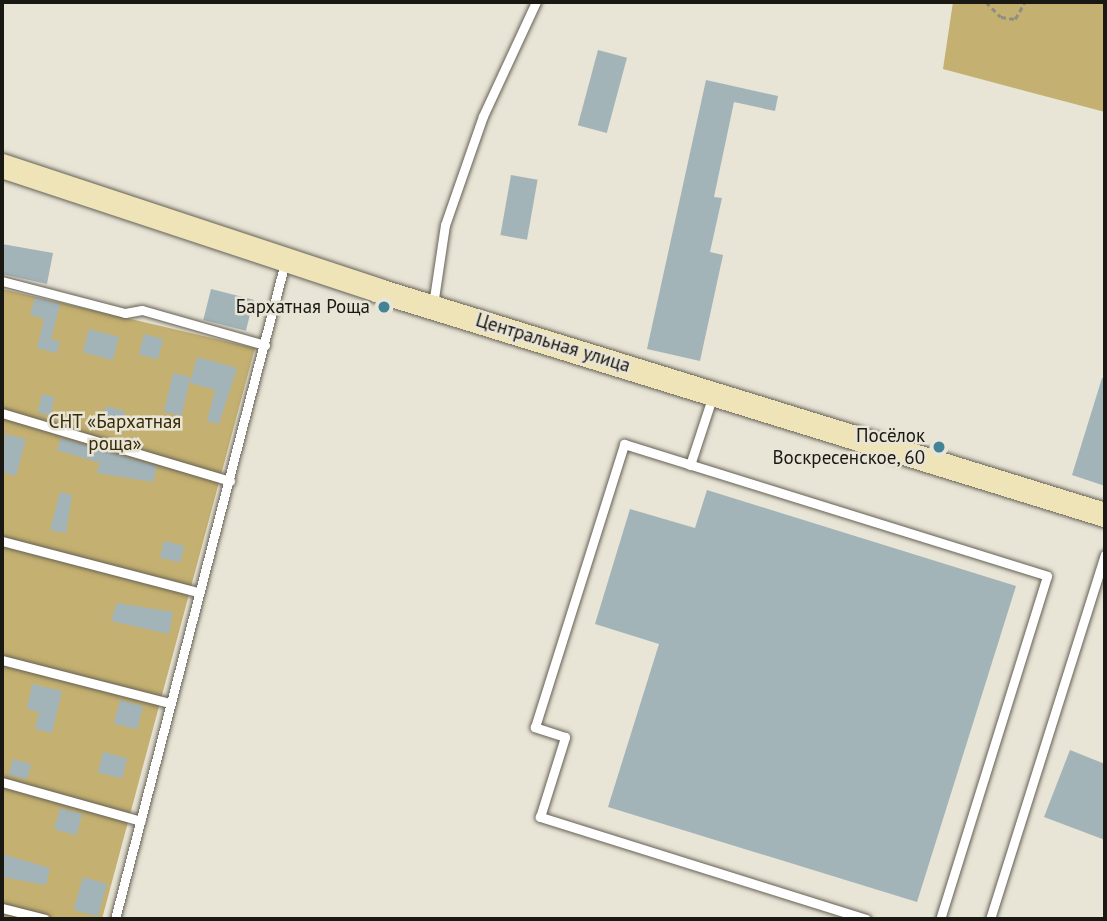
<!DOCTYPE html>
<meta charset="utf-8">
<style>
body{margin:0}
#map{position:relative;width:1107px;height:921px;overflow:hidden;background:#e8e4d6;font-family:"PT Sans",sans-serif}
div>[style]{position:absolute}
.green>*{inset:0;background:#c4b070}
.building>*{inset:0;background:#a3b4b9;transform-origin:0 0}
.path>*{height:2.5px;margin-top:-1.25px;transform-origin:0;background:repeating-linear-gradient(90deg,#908d83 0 5px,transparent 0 8.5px)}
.roads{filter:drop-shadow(0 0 2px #656155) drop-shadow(0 0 2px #656155)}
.lane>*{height:9px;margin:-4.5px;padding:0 4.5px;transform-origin:4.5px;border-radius:4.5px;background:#fff}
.secondary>*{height:24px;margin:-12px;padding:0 12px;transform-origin:12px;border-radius:12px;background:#efe4b8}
.dots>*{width:19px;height:19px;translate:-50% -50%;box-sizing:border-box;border:4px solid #e8e4d6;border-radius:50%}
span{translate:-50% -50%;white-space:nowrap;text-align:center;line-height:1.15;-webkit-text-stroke:5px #e8e4d6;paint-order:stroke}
.poi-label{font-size:19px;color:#1a1813}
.right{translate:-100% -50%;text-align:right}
.street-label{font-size:19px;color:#1a1813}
.park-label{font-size:19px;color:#372c05}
.frame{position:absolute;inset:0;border:4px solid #1a1813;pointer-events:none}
</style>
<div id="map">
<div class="green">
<i style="clip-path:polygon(953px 2px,1105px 2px,1105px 112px,943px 69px)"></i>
<i style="clip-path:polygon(2px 289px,255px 348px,102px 919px,2px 919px)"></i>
</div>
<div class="building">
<i style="left:598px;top:50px;width:30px;height:78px;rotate:15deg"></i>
<i style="clip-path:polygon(706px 80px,778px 96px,775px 111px,734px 102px,714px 197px,722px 198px,710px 252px,723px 255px,700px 361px,647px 349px)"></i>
<i style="left:511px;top:175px;width:27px;height:61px;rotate:10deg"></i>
<i style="clip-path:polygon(2px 244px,53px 253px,47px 284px,2px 274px)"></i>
<i style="left:211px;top:289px;width:44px;height:32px;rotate:14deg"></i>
<i style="clip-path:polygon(35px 297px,60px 304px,51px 339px,60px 341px,57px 353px,37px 348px,44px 319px,30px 315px)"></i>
<i style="left:89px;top:329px;width:31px;height:24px;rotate:15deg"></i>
<i style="left:144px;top:334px;width:20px;height:21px;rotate:15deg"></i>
<i style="clip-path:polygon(197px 357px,237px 368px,219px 424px,207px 421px,215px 390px,190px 383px)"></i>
<i style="left:173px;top:373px;width:18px;height:40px;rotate:13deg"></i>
<i style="clip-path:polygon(1102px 378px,1105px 378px,1105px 486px,1072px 475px)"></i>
<i style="left:42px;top:394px;width:13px;height:19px;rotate:13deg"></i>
<i style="left:106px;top:406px;width:20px;height:12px;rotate:15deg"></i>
<i style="clip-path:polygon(5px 434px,26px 439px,16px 476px,2px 472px)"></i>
<i style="clip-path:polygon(61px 438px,157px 466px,153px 482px,97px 473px,100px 463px,57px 450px)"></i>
<i style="clip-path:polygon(707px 490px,1016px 586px,917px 902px,608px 807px,659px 644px,595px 624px,630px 509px,695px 528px)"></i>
<i style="clip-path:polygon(60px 492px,72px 495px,66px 533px,50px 530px)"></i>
<i style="left:164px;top:541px;width:21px;height:17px;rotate:14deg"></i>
<i style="clip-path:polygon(117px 603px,173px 612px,169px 634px,111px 621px)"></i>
<i style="clip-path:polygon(32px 684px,62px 691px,52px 733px,35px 729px,39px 712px,27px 709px)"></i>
<i style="left:120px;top:700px;width:24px;height:24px;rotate:15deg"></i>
<i style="clip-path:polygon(1070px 750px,1105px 764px,1105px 840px,1044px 817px)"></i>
<i style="left:103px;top:752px;width:25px;height:21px;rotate:14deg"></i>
<i style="left:13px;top:759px;width:19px;height:16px;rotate:16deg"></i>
<i style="left:60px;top:808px;width:23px;height:22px;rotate:15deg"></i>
<i style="clip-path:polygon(2px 854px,50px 868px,46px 885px,2px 877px)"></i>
<i style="left:83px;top:877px;width:25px;height:34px;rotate:16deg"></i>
</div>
<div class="path">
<i style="left:986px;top:2px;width:21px;rotate:45deg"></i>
<i style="left:1001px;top:17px;width:14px;rotate:8deg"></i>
<i style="left:1015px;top:19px;width:20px;rotate:-60deg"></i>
</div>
<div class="roads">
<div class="lane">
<i style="left:2px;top:281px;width:127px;rotate:14.6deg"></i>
<i style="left:125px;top:313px;width:17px;rotate:-10deg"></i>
<i style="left:142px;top:310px;width:128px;rotate:15.9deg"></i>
<i style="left:433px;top:305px;width:81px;rotate:-81.5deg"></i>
<i style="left:445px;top:225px;width:115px;rotate:-70.8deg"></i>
<i style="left:483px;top:116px;width:126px;rotate:-65.1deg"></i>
<i style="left:2px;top:413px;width:238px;rotate:16.6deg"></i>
<i style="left:690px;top:465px;width:74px;rotate:-71.8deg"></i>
<i style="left:2px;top:541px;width:203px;rotate:14.6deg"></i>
<i style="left:2px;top:660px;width:172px;rotate:14.4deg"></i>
<i style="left:2px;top:782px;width:144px;rotate:15.7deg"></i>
<i style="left:2px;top:908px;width:44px;rotate:14.3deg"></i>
<i style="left:115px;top:919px;width:679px;rotate:-75.49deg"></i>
<i style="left:866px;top:919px;width:342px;rotate:-162.6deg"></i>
<i style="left:540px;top:817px;width:84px;rotate:-72.6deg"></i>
<i style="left:565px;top:737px;width:32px;rotate:-162deg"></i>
<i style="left:535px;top:727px;width:297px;rotate:-72.5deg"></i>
<i style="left:624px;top:444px;width:443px;rotate:17.3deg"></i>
<i style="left:1047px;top:576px;width:359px;rotate:107.3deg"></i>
<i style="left:990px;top:919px;width:382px;rotate:-72.5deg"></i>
</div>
<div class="secondary">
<i style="left:2px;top:166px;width:397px;rotate:18.3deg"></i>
<i style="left:379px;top:291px;width:760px;rotate:17.15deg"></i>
</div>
</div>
<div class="dots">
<i style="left:384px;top:307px;background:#428495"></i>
<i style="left:939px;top:447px;background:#428495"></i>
</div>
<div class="poi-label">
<span class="right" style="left:370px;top:307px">Бархатная Роща</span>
<span class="right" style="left:925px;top:447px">Посёлок<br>Воскресенское, 60</span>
</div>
<div class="street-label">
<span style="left:553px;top:343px;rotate:17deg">Центральная улица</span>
</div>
<div class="park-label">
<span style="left:115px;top:433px">СНТ «Бархатная<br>роща»</span>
</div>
<div class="frame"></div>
</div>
